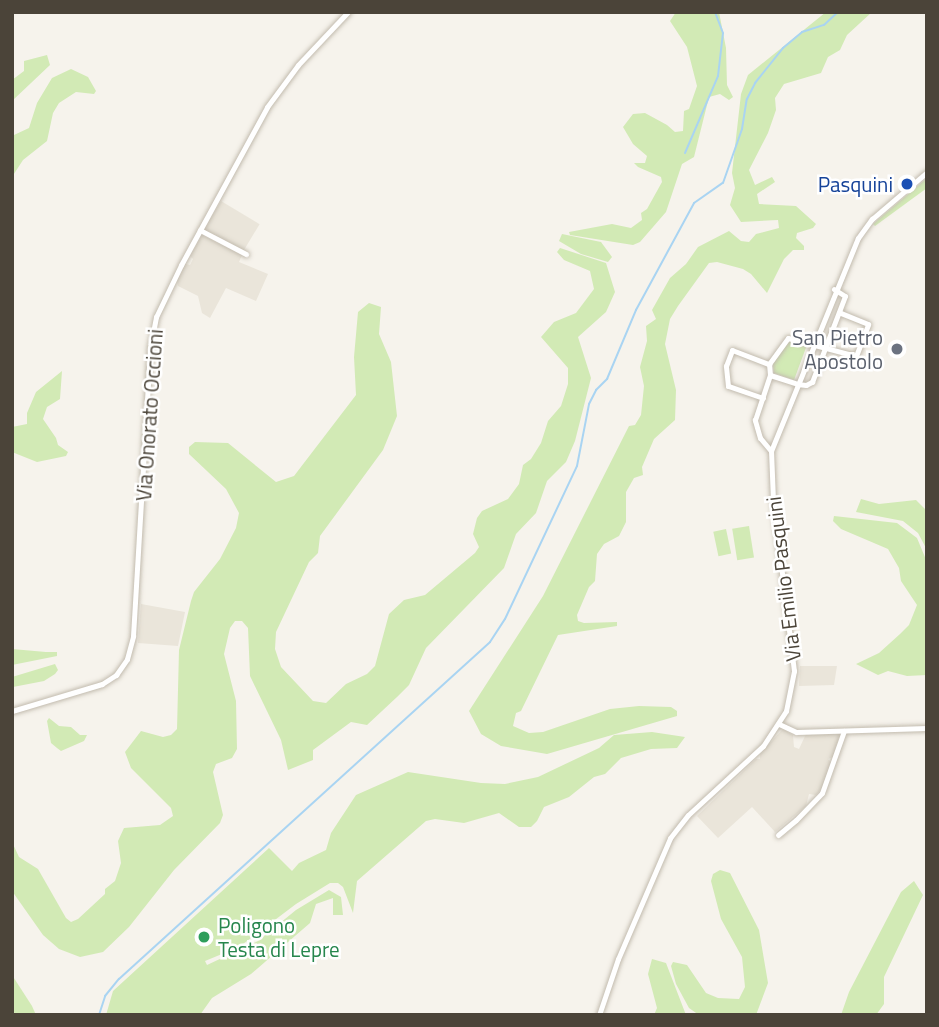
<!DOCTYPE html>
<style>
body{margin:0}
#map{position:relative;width:939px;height:1027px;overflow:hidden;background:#f6f3ec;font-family:"Titillium Web",sans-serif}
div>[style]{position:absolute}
.residential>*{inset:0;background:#eae5da;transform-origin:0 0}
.green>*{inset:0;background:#d2eab5;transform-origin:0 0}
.stream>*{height:2px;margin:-1px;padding:0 1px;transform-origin:1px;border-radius:1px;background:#a9d4f2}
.roads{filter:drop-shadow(0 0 2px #c2bbae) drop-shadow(0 0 2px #c2bbae)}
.minor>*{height:5px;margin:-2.5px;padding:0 2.5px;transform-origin:2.5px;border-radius:2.5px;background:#fff}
.dots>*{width:19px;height:19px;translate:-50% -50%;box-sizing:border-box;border:4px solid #fff;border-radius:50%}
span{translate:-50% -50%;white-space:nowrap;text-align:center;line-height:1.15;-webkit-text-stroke:5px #fff;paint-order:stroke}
.transit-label{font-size:21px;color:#164399}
.right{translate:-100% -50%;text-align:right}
.worship-label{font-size:21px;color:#5b616d}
.street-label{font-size:21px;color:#4b4439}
.leisure-label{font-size:21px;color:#27864d}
.left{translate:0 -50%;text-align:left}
.frame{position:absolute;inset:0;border:14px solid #4b4439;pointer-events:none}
</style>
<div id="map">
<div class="residential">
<i style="left:221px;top:201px;width:45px;height:34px;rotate:31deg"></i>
<i style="clip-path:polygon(202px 235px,242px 255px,239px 262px,268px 274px,256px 301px,226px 288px,210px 318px,202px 313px,198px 296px,178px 286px,177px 281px,185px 264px,190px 265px,193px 259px,190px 256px)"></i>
<i style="clip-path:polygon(141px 604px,185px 612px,178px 646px,138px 643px)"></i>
<i style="clip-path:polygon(800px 666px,837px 666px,834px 685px,799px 686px)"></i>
<i style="clip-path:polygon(783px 729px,793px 735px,794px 747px,799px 749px,806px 734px,840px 734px,833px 757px,828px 759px,831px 762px,823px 787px,816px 795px,809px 794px,806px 806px,775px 832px,752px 807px,718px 838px,697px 816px,756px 759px,760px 759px,760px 754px)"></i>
</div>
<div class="green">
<i style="clip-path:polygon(676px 12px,719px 12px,726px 48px,727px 85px,733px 97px,729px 100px,720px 94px,709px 97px,694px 157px,682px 164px,666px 212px,640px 242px,633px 245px,570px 235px,569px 232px,612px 224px,631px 228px,642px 220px,641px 213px,647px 209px,662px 182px,661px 177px,638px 167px,634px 163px,645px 163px,647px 156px,633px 144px,623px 127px,633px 114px,645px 113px,667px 125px,675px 132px,683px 131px,684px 111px,689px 109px,697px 86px,687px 47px,670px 21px)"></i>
<i style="clip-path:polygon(826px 12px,872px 12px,847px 35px,840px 50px,828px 57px,821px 73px,784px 84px,775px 98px,776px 110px,768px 133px,749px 170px,755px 185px,772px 177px,775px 182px,757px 194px,759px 204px,796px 206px,816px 224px,813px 228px,797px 233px,796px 238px,804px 246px,804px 250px,793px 250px,784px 259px,767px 293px,751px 274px,743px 269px,717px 262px,709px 263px,678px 306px,670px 319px,665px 344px,676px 390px,675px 420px,654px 439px,642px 467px,643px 475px,634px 478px,626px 492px,626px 522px,619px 536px,604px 544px,597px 554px,595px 581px,589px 587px,577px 615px,578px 621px,584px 623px,617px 622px,617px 626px,558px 635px,521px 711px,516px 713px,513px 726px,529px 733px,543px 732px,610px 709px,639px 706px,671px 707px,677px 711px,677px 716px,547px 754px,501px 746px,481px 734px,469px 711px,543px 596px,629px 426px,635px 425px,641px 415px,644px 386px,640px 367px,647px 341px,646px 326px,656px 319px,652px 310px,670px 278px,686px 264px,698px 247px,729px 231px,741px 241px,749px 242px,756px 234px,779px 228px,778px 220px,741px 222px,730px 205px,735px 188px,732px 173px,741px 94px,748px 75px)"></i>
<i style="clip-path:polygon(47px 55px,50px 65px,12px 101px,12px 80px,24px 71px,24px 61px)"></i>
<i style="clip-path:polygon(71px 69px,88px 77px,96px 91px,94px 94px,76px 92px,59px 103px,53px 113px,47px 141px,23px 160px,12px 177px,14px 135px,29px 128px,37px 103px,52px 78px)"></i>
<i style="clip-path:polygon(927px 178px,927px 188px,875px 226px,873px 224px)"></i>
<i style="clip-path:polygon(562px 234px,601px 242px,612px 257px,608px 262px,581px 254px,559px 241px)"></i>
<i style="clip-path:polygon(560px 248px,606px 263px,615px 292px,606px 312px,578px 337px,591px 378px,575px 441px,566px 462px,547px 481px,536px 513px,516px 534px,504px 568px,426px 648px,409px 685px,397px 697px,367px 725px,351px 722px,313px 750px,313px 760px,288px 770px,281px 740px,250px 676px,248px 628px,242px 621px,235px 621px,230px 628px,224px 654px,236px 701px,237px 749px,232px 758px,216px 764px,213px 772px,223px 815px,220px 823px,174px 870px,129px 927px,103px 952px,80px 957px,59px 949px,43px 935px,12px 891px,12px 842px,19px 857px,38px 869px,66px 918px,71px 922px,78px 919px,105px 894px,105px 889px,115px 881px,121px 863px,118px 841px,124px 828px,160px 825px,173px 816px,171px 808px,131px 768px,125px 752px,141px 731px,163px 737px,171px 735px,177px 729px,179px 650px,191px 601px,194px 592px,220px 559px,236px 528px,239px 513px,226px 489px,189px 454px,189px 447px,195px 442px,228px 443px,276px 482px,294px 476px,356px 395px,354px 357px,358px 312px,369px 303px,381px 307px,379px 334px,391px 362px,397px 416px,383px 450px,320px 536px,318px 553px,309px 562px,276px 632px,275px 649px,281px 667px,313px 701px,326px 703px,346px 684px,367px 674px,375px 666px,389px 614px,404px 600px,425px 595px,475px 553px,479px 547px,473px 534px,477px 518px,482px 511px,508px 499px,519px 484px,523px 465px,531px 459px,541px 443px,548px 421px,561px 406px,568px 384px,568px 368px,541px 337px,554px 322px,576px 313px,594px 289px,590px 271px,564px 260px,557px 252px)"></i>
<i style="clip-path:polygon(788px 341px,807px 345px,794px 380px,774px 373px,773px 364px)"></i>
<i style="clip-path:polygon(62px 371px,60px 399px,47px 407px,43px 419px,56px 438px,58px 445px,68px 452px,66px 456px,37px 462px,12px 452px,12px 427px,27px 424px,27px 413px,36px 392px)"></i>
<i style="clip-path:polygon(861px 499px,879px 504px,916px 500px,927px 511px,927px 550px,918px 533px,903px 521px,856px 512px)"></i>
<i style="clip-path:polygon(834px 516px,897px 523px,917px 538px,927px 562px,927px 675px,907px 676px,888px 671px,878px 675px,856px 664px,879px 653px,900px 634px,909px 625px,917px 605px,901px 581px,899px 568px,888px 549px,841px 529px,833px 521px)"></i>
<i style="left:749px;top:526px;width:32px;height:17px;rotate:81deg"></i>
<i style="left:726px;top:529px;width:25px;height:13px;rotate:78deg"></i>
<i style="clip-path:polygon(12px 649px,46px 652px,57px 652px,57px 656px,12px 665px)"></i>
<i style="clip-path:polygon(55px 664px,58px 670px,55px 674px,44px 681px,13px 687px,12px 677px)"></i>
<i style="clip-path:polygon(49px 718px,59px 726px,71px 727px,80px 735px,87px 735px,84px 741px,61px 751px,57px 748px,51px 743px,47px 721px)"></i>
<i style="clip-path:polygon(652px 732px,685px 737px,677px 748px,651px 749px,621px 758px,605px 774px,594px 777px,569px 797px,544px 807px,537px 821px,531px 827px,519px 827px,499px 813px,464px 823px,435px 819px,426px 821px,357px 881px,353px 913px,343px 887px,338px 883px,330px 883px,296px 904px,239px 947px,205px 961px,207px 965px,258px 941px,296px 910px,329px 890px,341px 897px,343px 915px,333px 915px,333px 898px,316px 904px,310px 923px,251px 974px,212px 998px,200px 1015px,106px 1015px,113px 991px,269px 848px,292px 871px,299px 863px,326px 850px,331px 833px,356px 795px,408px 772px,481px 783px,505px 784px,538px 777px,599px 748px,614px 735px)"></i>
<i style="clip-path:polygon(720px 870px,730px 873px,759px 930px,768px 983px,756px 1015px,699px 1015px,689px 1008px,676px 984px,671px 966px,673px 962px,687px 965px,706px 993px,718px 998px,739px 999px,745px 987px,742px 957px,721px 919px,711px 881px,713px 874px)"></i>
<i style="clip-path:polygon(914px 881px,923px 895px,884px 977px,884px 1004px,876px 1015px,841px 1015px,849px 992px,901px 892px)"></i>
<i style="clip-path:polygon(652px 959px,666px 963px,686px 1015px,654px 1015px,657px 1008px,648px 974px)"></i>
<i style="clip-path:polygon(12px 975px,32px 1006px,36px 1015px,12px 1015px)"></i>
</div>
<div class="stream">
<i style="left:685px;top:153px;width:84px;rotate:-66.8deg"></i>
<i style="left:718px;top:76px;width:43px;rotate:-83.4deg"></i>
<i style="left:723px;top:33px;width:22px;rotate:-111deg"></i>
<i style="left:99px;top:1015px;width:20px;rotate:-72deg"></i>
<i style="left:105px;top:996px;width:22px;rotate:-51deg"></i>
<i style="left:119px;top:979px;width:501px;rotate:-42.25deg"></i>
<i style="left:490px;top:642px;width:27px;rotate:-57deg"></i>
<i style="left:505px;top:619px;width:169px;rotate:-64.8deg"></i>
<i style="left:577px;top:466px;width:63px;rotate:-79deg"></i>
<i style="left:589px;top:404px;width:16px;rotate:-63deg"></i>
<i style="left:596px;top:390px;width:16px;rotate:-45deg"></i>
<i style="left:607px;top:379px;width:75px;rotate:-67.2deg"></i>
<i style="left:636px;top:310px;width:122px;rotate:-61.5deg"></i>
<i style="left:694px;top:203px;width:35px;rotate:-35deg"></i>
<i style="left:723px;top:183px;width:57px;rotate:-70.6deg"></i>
<i style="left:742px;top:129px;width:30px;rotate:-81deg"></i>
<i style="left:747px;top:99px;width:18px;rotate:-63deg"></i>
<i style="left:755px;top:83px;width:45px;rotate:-51.3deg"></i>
<i style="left:783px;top:48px;width:25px;rotate:-40deg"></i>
<i style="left:802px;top:32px;width:23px;rotate:-18deg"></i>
<i style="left:824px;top:25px;width:19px;rotate:-43deg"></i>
</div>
<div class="roads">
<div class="minor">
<i style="left:200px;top:230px;width:52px;rotate:27.6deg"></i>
<i style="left:770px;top:375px;width:11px;rotate:-95deg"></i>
<i style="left:769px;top:364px;width:32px;rotate:-54deg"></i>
<i style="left:788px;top:338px;width:70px;rotate:14.8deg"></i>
<i style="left:856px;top:356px;width:34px;rotate:-69deg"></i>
<i style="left:868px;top:324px;width:31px;rotate:-158deg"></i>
<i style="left:763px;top:398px;width:37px;rotate:-161deg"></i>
<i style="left:728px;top:386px;width:20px;rotate:-96deg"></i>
<i style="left:726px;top:366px;width:17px;rotate:-69deg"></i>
<i style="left:732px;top:350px;width:40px;rotate:21deg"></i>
<i style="left:771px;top:451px;width:17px;rotate:-130deg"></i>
<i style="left:760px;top:438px;width:19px;rotate:-106deg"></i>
<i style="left:755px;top:420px;width:47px;rotate:-71.6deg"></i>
<i style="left:770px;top:375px;width:28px;rotate:18deg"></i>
<i style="left:797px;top:384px;width:9px;rotate:6deg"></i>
<i style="left:806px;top:385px;width:7px;rotate:-27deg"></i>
<i style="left:812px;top:382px;width:92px;rotate:-69deg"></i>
<i style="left:845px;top:296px;width:13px;rotate:-148deg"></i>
<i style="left:12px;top:711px;width:94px;rotate:-16.7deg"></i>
<i style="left:102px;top:684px;width:17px;rotate:-33deg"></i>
<i style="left:116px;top:675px;width:19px;rotate:-55deg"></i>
<i style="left:127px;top:659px;width:24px;rotate:-75deg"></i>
<i style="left:133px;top:636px;width:289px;rotate:-86.6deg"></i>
<i style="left:150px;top:348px;width:32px;rotate:-79deg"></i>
<i style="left:156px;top:317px;width:58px;rotate:-64.3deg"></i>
<i style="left:181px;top:265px;width:180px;rotate:-61.4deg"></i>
<i style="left:267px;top:107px;width:52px;rotate:-53.6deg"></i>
<i style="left:298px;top:65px;width:73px;rotate:-46.7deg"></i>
<i style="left:779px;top:724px;width:19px;rotate:25deg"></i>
<i style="left:796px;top:732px;width:131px;rotate:-1.7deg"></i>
<i style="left:778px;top:835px;width:23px;rotate:-40deg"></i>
<i style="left:796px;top:820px;width:37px;rotate:-46deg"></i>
<i style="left:822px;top:793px;width:66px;rotate:-70.5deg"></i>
<i style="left:599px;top:1015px;width:59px;rotate:-71.3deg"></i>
<i style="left:618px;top:959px;width:132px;rotate:-66.7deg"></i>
<i style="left:670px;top:838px;width:29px;rotate:-52deg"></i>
<i style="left:688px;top:815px;width:102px;rotate:-42.6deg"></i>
<i style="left:763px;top:746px;width:42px;rotate:-56.7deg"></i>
<i style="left:786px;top:711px;width:41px;rotate:-78.7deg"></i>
<i style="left:794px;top:671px;width:172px;rotate:-97deg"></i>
<i style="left:773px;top:500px;width:49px;rotate:-92.3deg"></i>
<i style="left:771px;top:451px;width:230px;rotate:-67.8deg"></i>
<i style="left:858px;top:238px;width:24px;rotate:-54deg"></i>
<i style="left:872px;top:219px;width:72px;rotate:-40.5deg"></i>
</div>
</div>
<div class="dots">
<i style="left:907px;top:184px;background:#1a4fb4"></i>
<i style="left:897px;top:349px;background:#6b7280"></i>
<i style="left:204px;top:937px;background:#2e9e5b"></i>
</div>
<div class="transit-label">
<span class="right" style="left:893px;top:184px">Pasquini</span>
</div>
<div class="worship-label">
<span class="right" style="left:883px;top:349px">San Pietro<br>Apostolo</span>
</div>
<div class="street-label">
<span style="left:149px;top:415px;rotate:-86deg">Via Onorato Occioni</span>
<span style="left:783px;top:579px;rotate:-97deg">Via Emilio Pasquini</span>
</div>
<div class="leisure-label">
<span class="left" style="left:218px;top:937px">Poligono<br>Testa di Lepre</span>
</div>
<div class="frame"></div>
</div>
